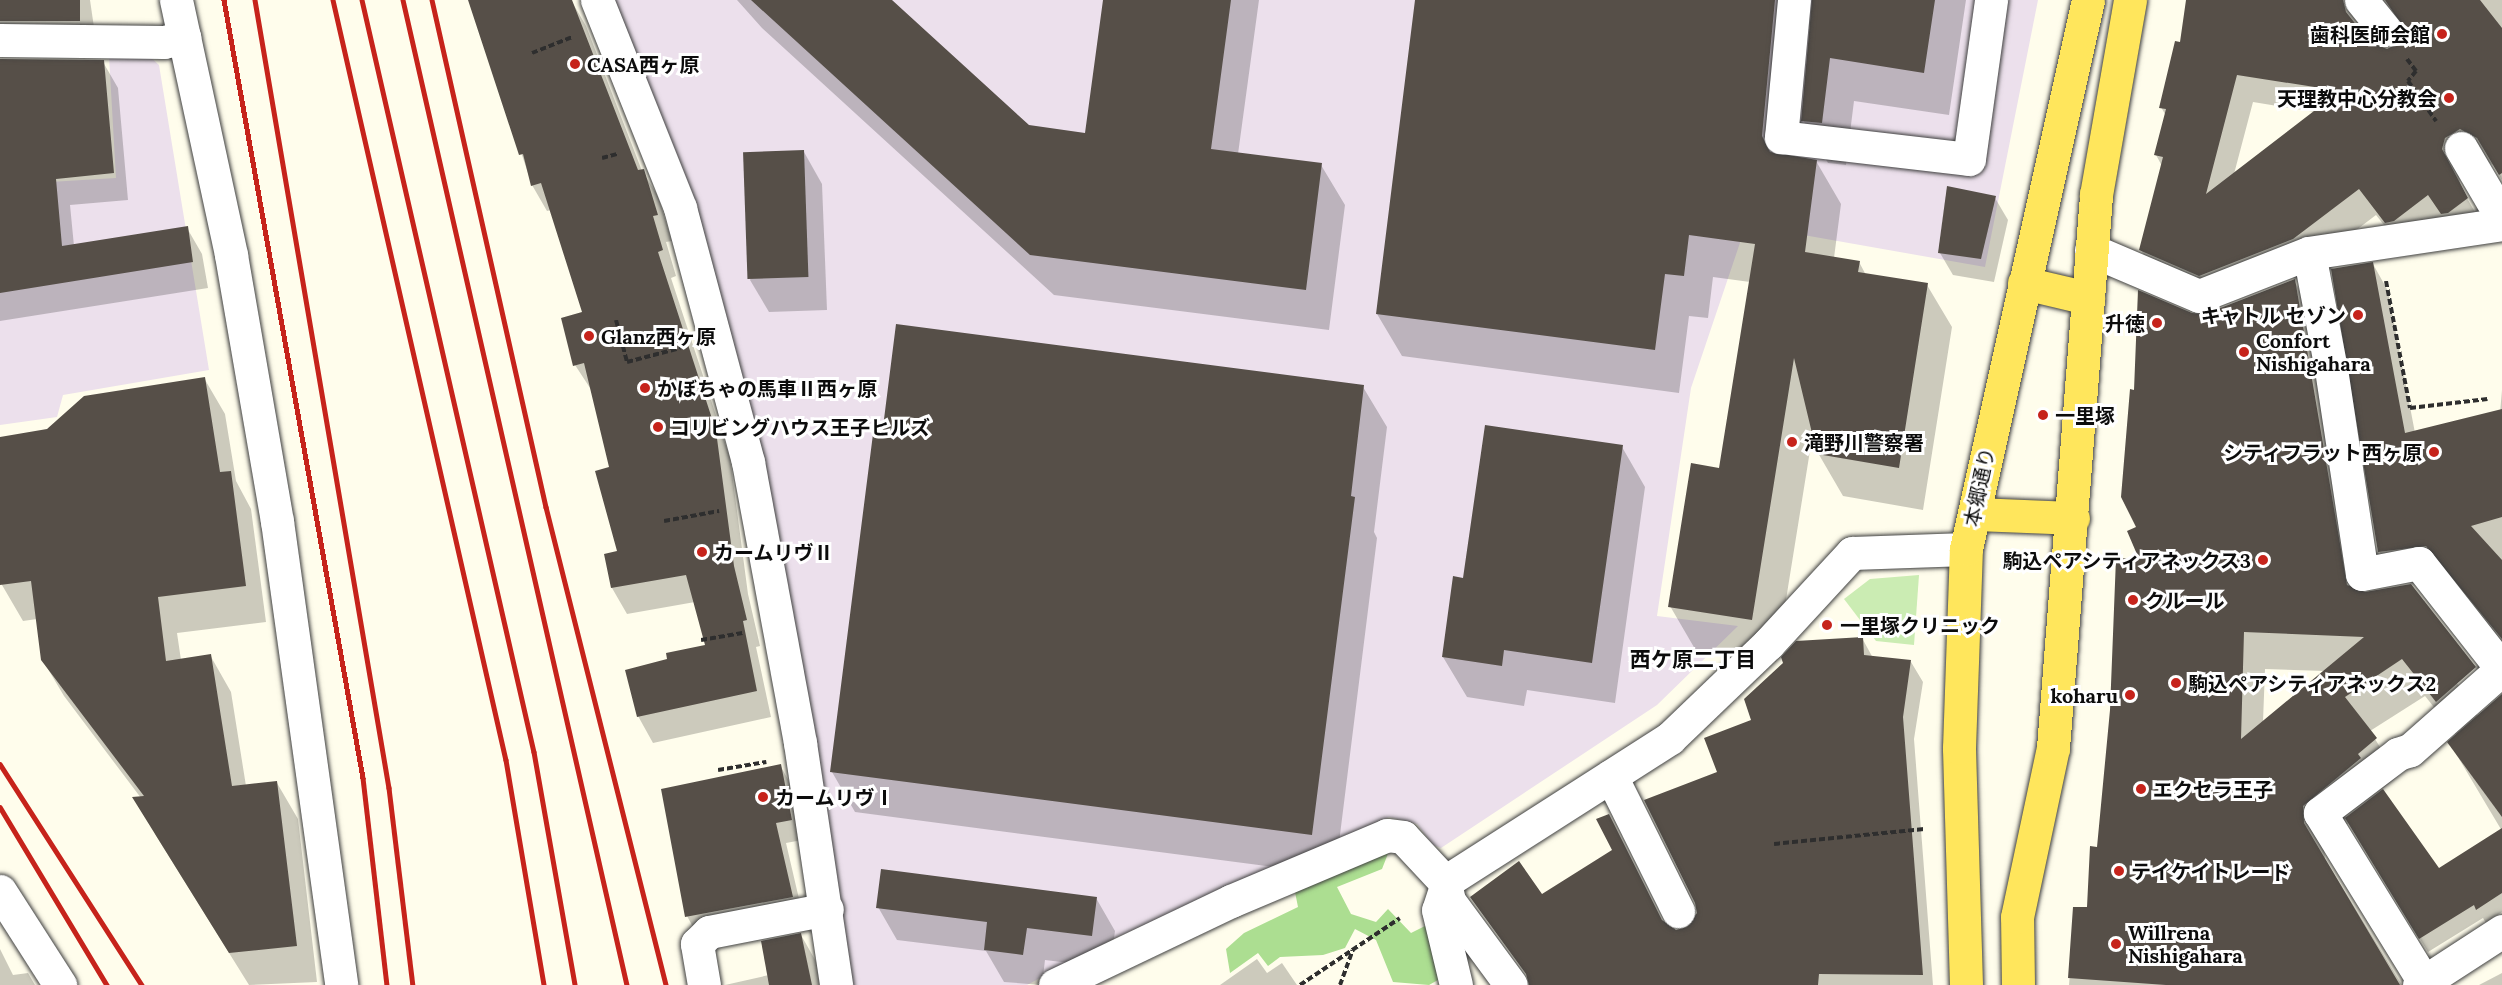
<!DOCTYPE html>
<meta charset="utf-8">
<style>
body{margin:0}
#map{position:relative;width:2502px;height:985px;overflow:hidden;background:#fffdec;font-family:Lora,"Noto Sans JP",serif}
div>[style]{position:absolute}
.industrial>*{inset:0;background:#ece0ec}
.green>*{inset:0;background:#cbecb3}
.forest>*{inset:0;background:#acde91}
.shadow>*{inset:0;background:#0003}
.building>*{inset:0;background:#564f48;transform-origin:0 0}
.path>*{height:4px;margin-top:-2px;transform-origin:0;background:repeating-linear-gradient(90deg,#2e2e2e 0 6px,transparent 0 9px)}
.roads{filter:drop-shadow(0 0 2px #3f3f3f) drop-shadow(0 0 2px #3f3f3f)}
.minor>*{height:33px;margin:-16.5px;padding:0 16.5px;transform-origin:16.5px;border-radius:16.5px;background:#fff}
.major>*{height:33px;margin:-16.5px;padding:0 16.5px;transform-origin:16.5px;border-radius:16.5px;background:#ffe65c}
.rail>*{height:4.5px;margin:-2.25px;padding:0 2.25px;transform-origin:2.25px;border-radius:2.25px;background:#c6231b}
.dots>*{width:16px;height:16px;translate:-50% -50%;box-sizing:border-box;border:3px solid #fff;border-radius:50%}
span{translate:-50% -50%;white-space:nowrap;text-align:center;line-height:1.15;-webkit-text-stroke:6px #fff;paint-order:stroke}
.poi-label{font-size:20px;color:#0c0c0c;font-weight:700}
.right{translate:-100% -50%;text-align:right}
.left{translate:0 -50%;text-align:left}
.street-label{font-size:20px;color:#0c0c0c}
.neighbourhood-label{font-size:21px;color:#0c0c0c;font-weight:700}
</style>
<div id="map">
<div class="industrial">
<i style="clip-path:polygon(608px 0,2038px 0,1985px 267px,1746px 225px,1691px 388px,1657px 616px,1738px 626px,1657px 705px,1441px 848px,1433px 845px,1417px 824px,1389px 817px,1115px 938px,1027px 985px,847px 985px,751px 432px)"></i>
<i style="clip-path:polygon(148px 55px,159px 65px,209px 370px,63px 395px,57px 417px,0 425px,0 185px,116px 178px,109px 56px)"></i>
</div>
<div class="green">
<i style="clip-path:polygon(1919px 575px,1914px 645px,1876px 641px,1844px 599px,1870px 579px)"></i>
</div>
<div class="forest">
<i style="clip-path:polygon(1391px 846px,1382px 869px,1337px 887px,1351px 914px,1376px 922px,1388px 909px,1411px 933px,1431px 923px,1467px 958px,1454px 971px,1429px 985px,1393px 982px,1376px 940px,1355px 929px,1345px 948px,1323px 955px,1280px 957px,1268px 966px,1258px 953px,1230px 973px,1226px 949px,1244px 933px,1298px 907px,1294px 887px)"></i>
</div>
<div class="shadow">
<i style="clip-path:polygon(0 0,90px 0,97px 48px,0 56px)"></i>
<i style="clip-path:polygon(470px 0,571px 0,586px 26px,642px 171px,658px 196px,672px 241px,666px 242px,676px 276px,671px 278px,730px 458px,748px 594px,760px 646px,756px 647px,771px 717px,653px 743px,638px 716px,669px 660px,707px 646px,695px 602px,627px 614px,612px 588px,606px 555px,619px 552px,611px 468px,592px 391px,575px 365px,584px 313px,551px 210px,547px 211px,532px 185px)"></i>
<i style="clip-path:polygon(737px 0,889px 0,1028px 127px,1086px 135px,1104px 0,1259px 0,1238px 154px,1321px 165px,1345px 205px,1329px 330px,1054px 295px,762px 28px)"></i>
<i style="clip-path:polygon(1417px 0,1966px 0,1949px 115px,1854px 101px,1846px 165px,1828px 163px,1803px 120px,1810px 26px,1799px 41px,1788px 157px,1816px 161px,1841px 204px,1834px 258px,1859px 262px,1866px 275px,1927px 285px,1952px 327px,1923px 510px,1843px 496px,1818px 453px,1813px 432px,1776px 662px,1695px 649px,1670px 606px,1721px 470px,1750px 282px,1713px 277px,1708px 318px,1689px 316px,1679px 393px,1402px 356px,1377px 314px)"></i>
<i style="clip-path:polygon(evenodd,2187px 0,2502px 0,2502px 180px,2493px 165px,2477px 156px,2459px 167px,2460px 186px,2483px 226px,2403px 249px,2376px 215px,2309px 266px,2216px 303px,2157px 277px,2141px 250px,2162px 166px,2156px 155px,2166px 116px,2161px 107px,2181px 43px,2187px 0,2386px 10px,2403px 32px,2397px 46px,2377px 49px,2360px 29px,2359px 21px,2386px 10px,2187px 0,2253px 102px,2315px 112px,2234px 174px,2253px 102px)"></i>
<i style="clip-path:polygon(0 60px,103px 62px,118px 88px,128px 200px,70px 205px,74px 246px,187px 228px,202px 254px,208px 288px,0 321px)"></i>
<i style="clip-path:polygon(804px 152px,822px 184px,827px 310px,769px 312px,750px 280px)"></i>
<i style="clip-path:polygon(1995px 198px,2008px 220px,1994px 282px,1953px 275px,1940px 253px)"></i>
<i style="clip-path:polygon(2373px 264px,2388px 291px,2415px 433px,2500px 413px,2502px 390px,2502px 644px,2451px 579px,2395px 579px,2379px 551px)"></i>
<i style="clip-path:polygon(evenodd,2294px 281px,2316px 318px,2361px 593px,2411px 585px,2457px 683px,2502px 754px,2502px 831px,2449px 742px,2457px 736px,2425px 696px,2370px 731px,2398px 776px,2382px 789px,2438px 870px,2502px 868px,2502px 912px,2486px 923px,2483px 918px,2428px 952px,2349px 823px,2324px 844px,2325px 859px,2402px 985px,2069px 985px,2075px 908px,2088px 909px,2142px 561px,2136px 391px,2191px 315px,2205px 315px,2294px 281px,2265px 669px,2325px 671px,2263px 722px,2265px 669px)"></i>
<i style="clip-path:polygon(204px 378px,225px 414px,236px 481px,251px 509px,266px 622px,177px 633px,181px 660px,210px 655px,231px 692px,246px 786px,277px 783px,298px 819px,317px 982px,249px 985px,155px 834px,141px 798px,64px 696px,42px 659px,37px 619px,23px 621px,2px 585px,0 438px,48px 431px)"></i>
<i style="clip-path:polygon(1363px 387px,1387px 427px,1374px 532px,1377px 538px,1335px 875px,855px 812px,832px 772px)"></i>
<i style="clip-path:polygon(1622px 447px,1645px 487px,1615px 703px,1527px 690px,1524px 706px,1467px 697px,1443px 657px,1465px 579px)"></i>
<i style="clip-path:polygon(1862px 638px,1873px 658px,1911px 662px,1923px 682px,1914px 739px,1933px 985px,1532px 985px,1532px 979px,1472px 898px,1542px 896px,1663px 923px,1676px 931px,1688px 929px,1698px 913px,1719px 773px,1753px 721px)"></i>
<i style="clip-path:polygon(780px 765px,791px 785px,802px 840px,786px 843px,803px 916px,698px 936px,687px 916px)"></i>
<i style="clip-path:polygon(1096px 898px,1115px 931px,1110px 968px,1045px 960px,1042px 985px,1004px 982px,986px 951px,897px 940px,878px 907px)"></i>
<i style="clip-path:polygon(801px 935px,818px 965px,823px 985px,725px 985px,769px 975px)"></i>
<i style="clip-path:polygon(0 949px,13px 975px,28px 973px,35px 985px,0 985px)"></i>
<i style="clip-path:polygon(1257px 959px,1267px 973px,1282px 963px,1297px 985px,1220px 985px)"></i>
<i style="clip-path:polygon(2502px 973px,2502px 985px,2479px 985px)"></i>
</div>
<div class="building">
<i style="left:0;top:0;width:80px;height:21px"></i>
<i style="clip-path:polygon(468px 0,572px 0,638px 170px,644px 169px,658px 215px,653px 216px,663px 250px,658px 252px,716px 431px,734px 566px,747px 620px,743px 621px,757px 691px,637px 717px,625px 670px,667px 659px,666px 653px,705px 645px,686px 575px,611px 588px,604px 554px,617px 551px,595px 471px,609px 467px,584px 363px,573px 366px,561px 318px,582px 312px,541px 183px,531px 186px,523px 154px,519px 155px)"></i>
<i style="clip-path:polygon(751px 0,892px 0,1029px 125px,1085px 133px,1103px 0,1231px 0,1211px 149px,1322px 163px,1306px 290px,1030px 255px)"></i>
<i style="clip-path:polygon(1415px 0,1775px 0,1762px 136px,1770px 152px,1817px 160px,1805px 252px,1860px 261px,1858px 272px,1928px 283px,1899px 468px,1817px 454px,1794px 358px,1752px 620px,1668px 607px,1691px 463px,1719px 468px,1755px 244px,1689px 235px,1684px 276px,1665px 274px,1655px 350px,1376px 314px)"></i>
<i style="clip-path:polygon(1812px 0,1935px 0,1924px 73px,1830px 58px,1822px 123px,1801px 121px)"></i>
<i style="clip-path:polygon(evenodd,2186px 0,2343px 0,2346px 12px,2370px 42px,2387px 49px,2397px 44px,2404px 28px,2385px 0,2480px 0,2502px 28px,2502px 173px,2499px 175px,2477px 138px,2460px 129px,2445px 138px,2442px 149px,2468px 198px,2448px 213px,2441px 214px,2428px 195px,2394px 221px,2385px 223px,2359px 189px,2293px 239px,2199px 276px,2139px 250px,2163px 157px,2154px 155px,2166px 109px,2159px 108px,2175px 41px,2180px 42px,2186px 0,2237px 75px,2340px 91px,2206px 194px,2237px 75px)"></i>
<i style="clip-path:polygon(0 59px,104px 60px,114px 173px,56px 179px,62px 246px,188px 226px,193px 262px,0 293px)"></i>
<i style="left:804px;top:150px;width:127px;height:61px;rotate:88deg"></i>
<i style="clip-path:polygon(1947px 186px,1996px 196px,1981px 259px,1938px 253px)"></i>
<i style="clip-path:polygon(2373px 262px,2405px 433px,2502px 409px,2502px 517px,2471px 526px,2502px 560px,2502px 639px,2426px 546px,2378px 552px,2331px 269px)"></i>
<i style="clip-path:polygon(evenodd,2295px 279px,2347px 585px,2365px 592px,2411px 584px,2476px 667px,2436px 702px,2402px 659px,2345px 697px,2377px 738px,2358px 754px,2361px 758px,2303px 806px,2304px 823px,2400px 985px,2166px 985px,2068px 978px,2073px 907px,2087px 907px,2090px 846px,2097px 847px,2110px 710px,2116px 558px,2139px 559px,2127px 531px,2136px 527px,2121px 497px,2130px 389px,2134px 390px,2138px 290px,2192px 313px,2205px 314px,2295px 279px,2244px 632px,2364px 637px,2241px 739px,2244px 632px)"></i>
<i style="clip-path:polygon(896px 324px,1364px 385px,1351px 496px,1355px 497px,1312px 835px,830px 772px,873px 434px,882px 435px)"></i>
<i style="clip-path:polygon(205px 377px,220px 472px,231px 471px,246px 586px,158px 597px,166px 661px,211px 654px,232px 786px,277px 781px,297px 946px,229px 953px,132px 797px,144px 796px,41px 660px,31px 581px,0 585px,0 437px,47px 429px,84px 396px)"></i>
<i style="clip-path:polygon(1485px 425px,1623px 445px,1592px 663px,1504px 650px,1502px 666px,1442px 657px,1453px 576px,1463px 578px)"></i>
<i style="clip-path:polygon(1863px 637px,1864px 655px,1911px 660px,1903px 717px,1923px 975px,1819px 974px,1818px 985px,1529px 985px,1526px 974px,1470px 897px,1519px 861px,1542px 894px,1612px 850px,1596px 819px,1609px 814px,1662px 920px,1676px 930px,1687px 927px,1697px 913px,1695px 903px,1644px 800px,1717px 772px,1704px 738px,1751px 720px,1744px 699px,1783px 663px,1781px 657px,1796px 641px)"></i>
<i style="clip-path:polygon(2502px 694px,2502px 817px,2447px 742px)"></i>
<i style="clip-path:polygon(781px 764px,792px 820px,776px 823px,793px 897px,685px 917px,661px 789px)"></i>
<i style="clip-path:polygon(2383px 789px,2439px 868px,2502px 828px,2502px 893px,2476px 910px,2474px 905px,2419px 939px,2345px 818px)"></i>
<i style="clip-path:polygon(881px 869px,1097px 897px,1092px 936px,1027px 928px,1023px 955px,984px 950px,987px 922px,876px 908px)"></i>
<i style="clip-path:polygon(801px 933px,812px 985px,769px 985px,761px 941px)"></i>
</div>
<div class="path">
<i style="left:532px;top:53px;width:43px;rotate:-21.8deg"></i>
<i style="left:2407px;top:59px;width:15px;rotate:53deg"></i>
<i style="left:2416px;top:71px;width:13px;rotate:129deg"></i>
<i style="left:2408px;top:81px;width:49px;rotate:55deg"></i>
<i style="left:602px;top:158px;width:16px;rotate:-15deg"></i>
<i style="left:2386px;top:281px;width:129px;rotate:79.3deg"></i>
<i style="left:2410px;top:408px;width:78px;rotate:-6.7deg"></i>
<i style="left:616px;top:320px;width:43px;rotate:75.3deg"></i>
<i style="left:627px;top:362px;width:55px;rotate:-14.8deg"></i>
<i style="left:664px;top:521px;width:56px;rotate:-10.3deg"></i>
<i style="left:701px;top:640px;width:42px;rotate:-9.7deg"></i>
<i style="left:718px;top:770px;width:49px;rotate:-9.5deg"></i>
<i style="left:1774px;top:844px;width:151px;rotate:-5.7deg"></i>
<i style="left:1300px;top:985px;width:120px;rotate:-33.8deg"></i>
<i style="left:1340px;top:985px;width:37px;rotate:-70deg"></i>
</div>
<div class="roads">
<div class="minor">
<i style="left:176px;top:0;width:261px;rotate:77.8deg"></i>
<i style="left:231px;top:255px;width:270px;rotate:80.2deg"></i>
<i style="left:277px;top:521px;width:468px;rotate:82.1deg"></i>
<i style="left:597px;top:0;width:224px;rotate:68.2deg"></i>
<i style="left:680px;top:208px;width:263px;rotate:75deg"></i>
<i style="left:748px;top:462px;width:286px;rotate:79.5deg"></i>
<i style="left:800px;top:743px;width:245px;rotate:81.5deg"></i>
<i style="left:1794px;top:0;width:138px;rotate:95.4deg"></i>
<i style="left:1781px;top:137px;width:189px;rotate:6.7deg"></i>
<i style="left:1969px;top:159px;width:161px;rotate:-82.1deg"></i>
<i style="left:2361px;top:0;width:38px;rotate:51deg"></i>
<i style="left:0;top:40px;width:164px;rotate:0.7deg"></i>
<i style="left:164px;top:42px;width:21px;rotate:-14deg"></i>
<i style="left:2461px;top:148px;width:81px;rotate:59.6deg"></i>
<i style="left:2091px;top:250px;width:117px;rotate:23.1deg"></i>
<i style="left:2199px;top:296px;width:118px;rotate:-21.4deg"></i>
<i style="left:2309px;top:253px;width:195px;rotate:-8.5deg"></i>
<i style="left:2309px;top:253px;width:118px;rotate:79.3deg"></i>
<i style="left:2331px;top:369px;width:207px;rotate:81.4deg"></i>
<i style="left:2362px;top:574px;width:58px;rotate:-10.9deg"></i>
<i style="left:2419px;top:563px;width:135px;rotate:51.9deg"></i>
<i style="left:2502px;top:669px;width:123px;rotate:138.6deg"></i>
<i style="left:2410px;top:750px;width:13px;rotate:162deg"></i>
<i style="left:2398px;top:754px;width:98px;rotate:142.9deg"></i>
<i style="left:2320px;top:813px;width:198px;rotate:58.4deg"></i>
<i style="left:1611px;top:776px;width:151px;rotate:63.6deg"></i>
<i style="left:1445px;top:882px;width:19px;rotate:78deg"></i>
<i style="left:1449px;top:901px;width:104px;rotate:53.6deg"></i>
<i style="left:1445px;top:889px;width:22px;rotate:108deg"></i>
<i style="left:1438px;top:910px;width:77px;rotate:76.5deg"></i>
<i style="left:0;top:891px;width:112px;rotate:57.4deg"></i>
<i style="left:704px;top:985px;width:42px;rotate:-99.7deg"></i>
<i style="left:697px;top:944px;width:17px;rotate:-45deg"></i>
<i style="left:709px;top:932px;width:120px;rotate:-11deg"></i>
<i style="left:1055px;top:985px;width:195px;rotate:-25.5deg"></i>
<i style="left:1231px;top:901px;width:169px;rotate:-22.9deg"></i>
<i style="left:1387px;top:835px;width:16px;rotate:7deg"></i>
<i style="left:1403px;top:837px;width:62px;rotate:47deg"></i>
<i style="left:1445px;top:882px;width:267px;rotate:-32.6deg"></i>
<i style="left:1670px;top:738px;width:136px;rotate:-43.8deg"></i>
<i style="left:1768px;top:644px;width:124px;rotate:-47.3deg"></i>
<i style="left:1852px;top:553px;width:114px;rotate:-2deg"></i>
<i style="left:2419px;top:985px;width:99px;rotate:-33deg"></i>
</div>
<div class="major">
<i style="left:2024px;top:283px;width:66px;rotate:13.2deg"></i>
<i style="left:1974px;top:514px;width:99px;rotate:2.3deg"></i>
<i style="left:1966px;top:985px;width:237px;rotate:-91.7deg"></i>
<i style="left:1959px;top:748px;width:199px;rotate:-88deg"></i>
<i style="left:1966px;top:549px;width:562px;rotate:-77.47deg"></i>
<i style="left:2018px;top:985px;width:68px;rotate:-90.8deg"></i>
<i style="left:2017px;top:917px;width:173px;rotate:-78deg"></i>
<i style="left:2053px;top:748px;width:555px;rotate:-85.55deg"></i>
<i style="left:2096px;top:195px;width:198px;rotate:-80.1deg"></i>
</div>
</div>
<div class="rail">
<i style="left:224px;top:0;width:790px;rotate:79.87deg"></i>
<i style="left:363px;top:778px;width:208px;rotate:83.4deg"></i>
<i style="left:255px;top:0;width:799px;rotate:80.35deg"></i>
<i style="left:389px;top:788px;width:198px;rotate:83.1deg"></i>
<i style="left:333px;top:0;width:779px;rotate:77.18deg"></i>
<i style="left:506px;top:760px;width:228px;rotate:80.4deg"></i>
<i style="left:362px;top:0;width:771px;rotate:77.12deg"></i>
<i style="left:534px;top:752px;width:237px;rotate:80deg"></i>
<i style="left:403px;top:0;width:1010px;rotate:77.19deg"></i>
<i style="left:432px;top:0;width:520px;rotate:77.33deg"></i>
<i style="left:546px;top:507px;width:493px;rotate:75.9deg"></i>
<i style="left:0;top:764px;width:263px;rotate:57.3deg"></i>
<i style="left:0;top:807px;width:208px;rotate:59deg"></i>
</div>
<div class="dots">
<i style="left:2442px;top:34px;background:#c6231b"></i>
<i style="left:575px;top:64px;background:#c6231b"></i>
<i style="left:2449px;top:98px;background:#c6231b"></i>
<i style="left:2358px;top:315px;background:#c6231b"></i>
<i style="left:2157px;top:323px;background:#c6231b"></i>
<i style="left:589px;top:336px;background:#c6231b"></i>
<i style="left:2244px;top:352px;background:#c6231b"></i>
<i style="left:645px;top:388px;background:#c6231b"></i>
<i style="left:2043px;top:415px;background:#c6231b"></i>
<i style="left:658px;top:427px;background:#c6231b"></i>
<i style="left:1792px;top:442px;background:#c6231b"></i>
<i style="left:2434px;top:452px;background:#c6231b"></i>
<i style="left:702px;top:552px;background:#c6231b"></i>
<i style="left:2263px;top:560px;background:#c6231b"></i>
<i style="left:2133px;top:600px;background:#c6231b"></i>
<i style="left:1827px;top:625px;background:#c6231b"></i>
<i style="left:2176px;top:683px;background:#c6231b"></i>
<i style="left:2130px;top:695px;background:#c6231b"></i>
<i style="left:2141px;top:789px;background:#c6231b"></i>
<i style="left:763px;top:797px;background:#c6231b"></i>
<i style="left:2119px;top:871px;background:#c6231b"></i>
<i style="left:2116px;top:944px;background:#c6231b"></i>
</div>
<div class="poi-label">
<span class="right" style="left:2430px;top:34px">歯科医師会館</span>
<span class="left" style="left:587px;top:64px">CASA西ヶ原</span>
<span class="right" style="left:2437px;top:98px">天理教中心分教会</span>
<span class="right" style="left:2346px;top:315px">キャトル セゾン</span>
<span class="right" style="left:2145px;top:323px">升徳</span>
<span class="left" style="left:601px;top:336px">Glanz西ヶ原</span>
<span class="left" style="left:2256px;top:352px">Confort<br>Nishigahara</span>
<span class="left" style="left:657px;top:388px">かぼちゃの馬車Ⅱ西ヶ原</span>
<span class="left" style="left:2055px;top:415px">一里塚</span>
<span class="left" style="left:670px;top:427px">コリビングハウス王子ヒルズ</span>
<span class="left" style="left:1804px;top:442px">滝野川警察署</span>
<span class="right" style="left:2422px;top:452px">シティフラット西ヶ原</span>
<span class="left" style="left:714px;top:552px">カームリヴⅡ</span>
<span class="right" style="left:2251px;top:560px">駒込ペアシティアネックス3</span>
<span class="left" style="left:2145px;top:600px">クルール</span>
<span class="left" style="left:1840px;top:625px">一里塚クリニック</span>
<span class="left" style="left:2188px;top:683px">駒込ペアシティアネックス2</span>
<span class="right" style="left:2118px;top:695px">koharu</span>
<span class="left" style="left:2153px;top:789px">エクセラ王子</span>
<span class="left" style="left:775px;top:797px">カームリヴⅠ</span>
<span class="left" style="left:2131px;top:871px">テイケイトレード</span>
<span class="left" style="left:2128px;top:944px">Willrena<br>Nishigahara</span>
</div>
<div class="street-label">
<span style="left:1979px;top:487px;rotate:-78deg">本郷通り</span>
</div>
<div class="neighbourhood-label">
<span style="left:1693px;top:660px">西ケ原二丁目</span>
</div>
</div>
